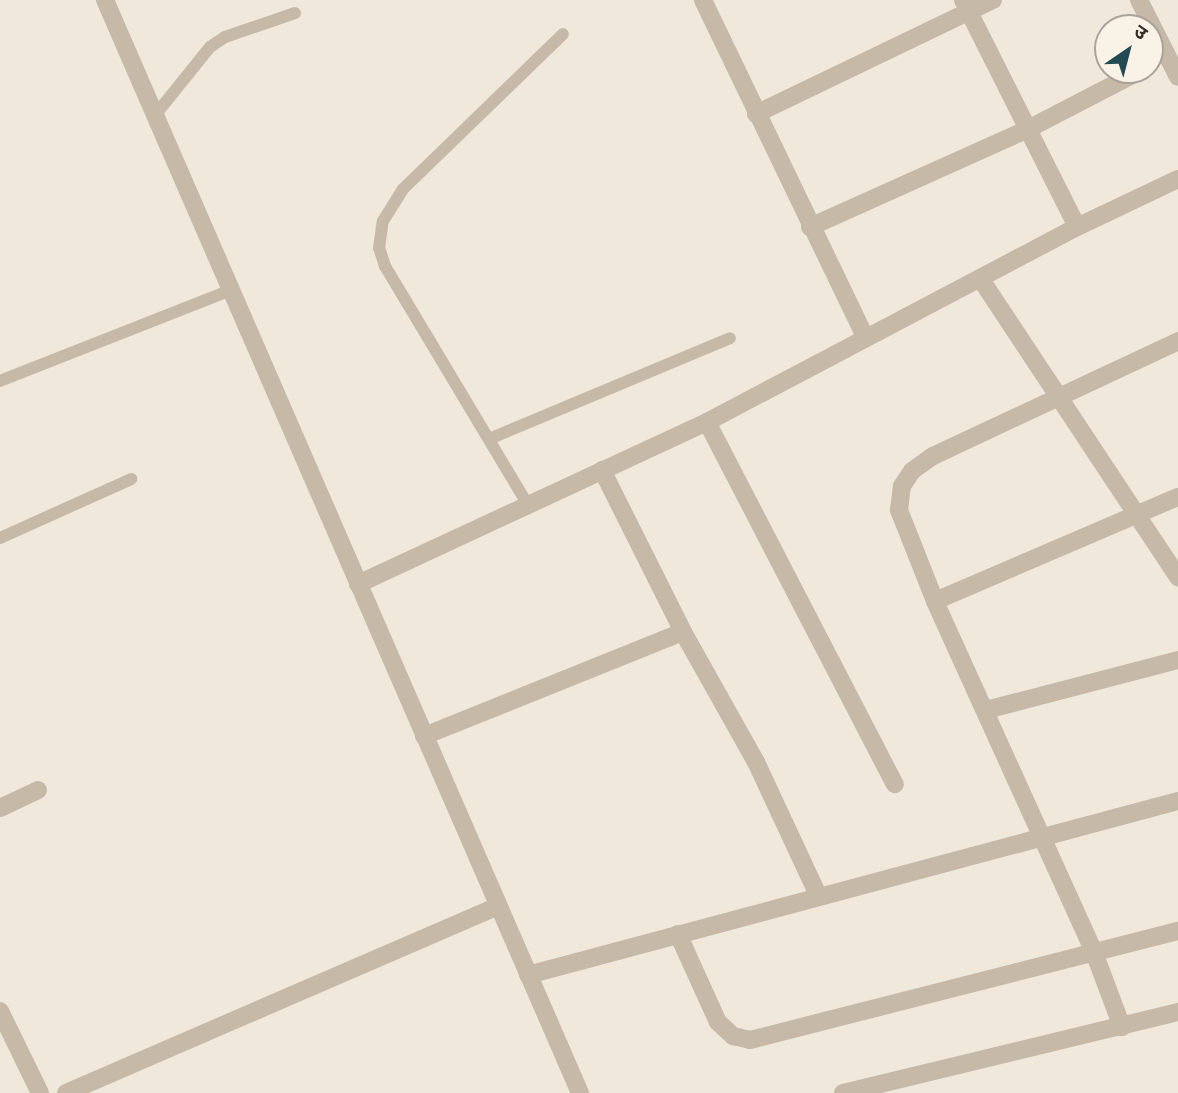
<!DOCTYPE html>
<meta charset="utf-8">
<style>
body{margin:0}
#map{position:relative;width:1178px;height:1093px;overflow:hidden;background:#f0e8db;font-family:"Sofia Sans Condensed","Noto Sans Devanagari",sans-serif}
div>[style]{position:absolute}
.service>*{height:12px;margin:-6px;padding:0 6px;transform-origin:6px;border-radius:6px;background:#c7b9a8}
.minor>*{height:18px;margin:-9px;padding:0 9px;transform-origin:9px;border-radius:9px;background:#c7b9a8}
.tertiary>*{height:18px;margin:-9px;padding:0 9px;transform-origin:9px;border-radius:9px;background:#c7b9a8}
span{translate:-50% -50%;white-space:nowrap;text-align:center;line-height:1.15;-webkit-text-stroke:5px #f8f2e7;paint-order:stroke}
.north{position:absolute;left:1094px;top:14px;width:70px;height:70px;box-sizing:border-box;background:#f8f2e7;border:2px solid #aaa39b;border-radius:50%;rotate:35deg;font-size:19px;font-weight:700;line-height:28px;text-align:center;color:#342d28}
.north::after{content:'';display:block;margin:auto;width:24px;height:32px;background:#214a52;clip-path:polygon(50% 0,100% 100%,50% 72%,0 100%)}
</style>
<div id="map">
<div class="service">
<i style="left:156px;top:114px;width:86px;rotate:-51.1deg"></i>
<i style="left:210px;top:47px;width:18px;rotate:-34deg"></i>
<i style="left:225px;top:37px;width:74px;rotate:-18.9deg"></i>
<i style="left:0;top:381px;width:248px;rotate:-21.5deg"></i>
<i style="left:489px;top:439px;width:261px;rotate:-22.7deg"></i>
<i style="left:528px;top:505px;width:279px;rotate:-120.9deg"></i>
<i style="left:385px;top:266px;width:19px;rotate:-108deg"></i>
<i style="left:379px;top:248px;width:27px;rotate:-82deg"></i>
<i style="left:383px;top:221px;width:36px;rotate:-58deg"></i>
<i style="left:402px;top:190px;width:224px;rotate:-44.1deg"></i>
<i style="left:0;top:538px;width:144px;rotate:-24.2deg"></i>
</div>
<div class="minor">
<i style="left:703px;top:0;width:375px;rotate:64.3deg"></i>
<i style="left:963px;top:0;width:254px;rotate:63.3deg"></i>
<i style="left:1139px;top:0;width:86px;rotate:63.1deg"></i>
<i style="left:756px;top:114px;width:263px;rotate:-25.7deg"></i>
<i style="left:810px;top:227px;width:241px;rotate:-24.2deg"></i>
<i style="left:1030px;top:128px;width:126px;rotate:-27.4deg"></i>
<i style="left:980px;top:278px;width:359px;rotate:56.5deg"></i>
<i style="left:707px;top:422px;width:408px;rotate:62.6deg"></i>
<i style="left:602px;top:470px;width:181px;rotate:63.4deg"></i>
<i style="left:683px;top:632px;width:149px;rotate:60.7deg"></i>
<i style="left:756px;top:762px;width:147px;rotate:65deg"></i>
<i style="left:358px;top:584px;width:385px;rotate:-24.9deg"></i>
<i style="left:707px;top:422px;width:418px;rotate:-27.8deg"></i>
<i style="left:1077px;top:227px;width:112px;rotate:-25.4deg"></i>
<i style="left:935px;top:601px;width:264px;rotate:-23.2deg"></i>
<i style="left:986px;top:710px;width:198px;rotate:-14.6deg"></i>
<i style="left:424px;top:736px;width:279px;rotate:-21.9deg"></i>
<i style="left:0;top:808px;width:42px;rotate:-25.3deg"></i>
<i style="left:678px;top:934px;width:97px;rotate:65.6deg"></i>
<i style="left:718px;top:1022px;width:21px;rotate:43deg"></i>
<i style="left:733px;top:1036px;width:17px;rotate:13deg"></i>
<i style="left:750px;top:1040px;width:442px;rotate:-14.3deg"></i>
<i style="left:528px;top:975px;width:673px;rotate:-14.99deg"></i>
<i style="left:0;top:1011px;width:91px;rotate:64deg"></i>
<i style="left:1122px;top:1027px;width:80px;rotate:-110.5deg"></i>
<i style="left:1094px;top:952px;width:385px;rotate:-114.4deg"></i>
<i style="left:935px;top:601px;width:98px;rotate:-111.6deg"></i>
<i style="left:899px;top:510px;width:24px;rotate:-83deg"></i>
<i style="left:902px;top:486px;width:18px;rotate:-56deg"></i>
<i style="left:912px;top:471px;width:26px;rotate:-36deg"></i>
<i style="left:933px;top:456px;width:271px;rotate:-25.1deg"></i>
<i style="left:66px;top:1093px;width:471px;rotate:-23.4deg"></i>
<i style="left:843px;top:1093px;width:345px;rotate:-13.6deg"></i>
</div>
<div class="tertiary">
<i style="left:105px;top:0;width:1192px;rotate:66.51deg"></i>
</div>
<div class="north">उ</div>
</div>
